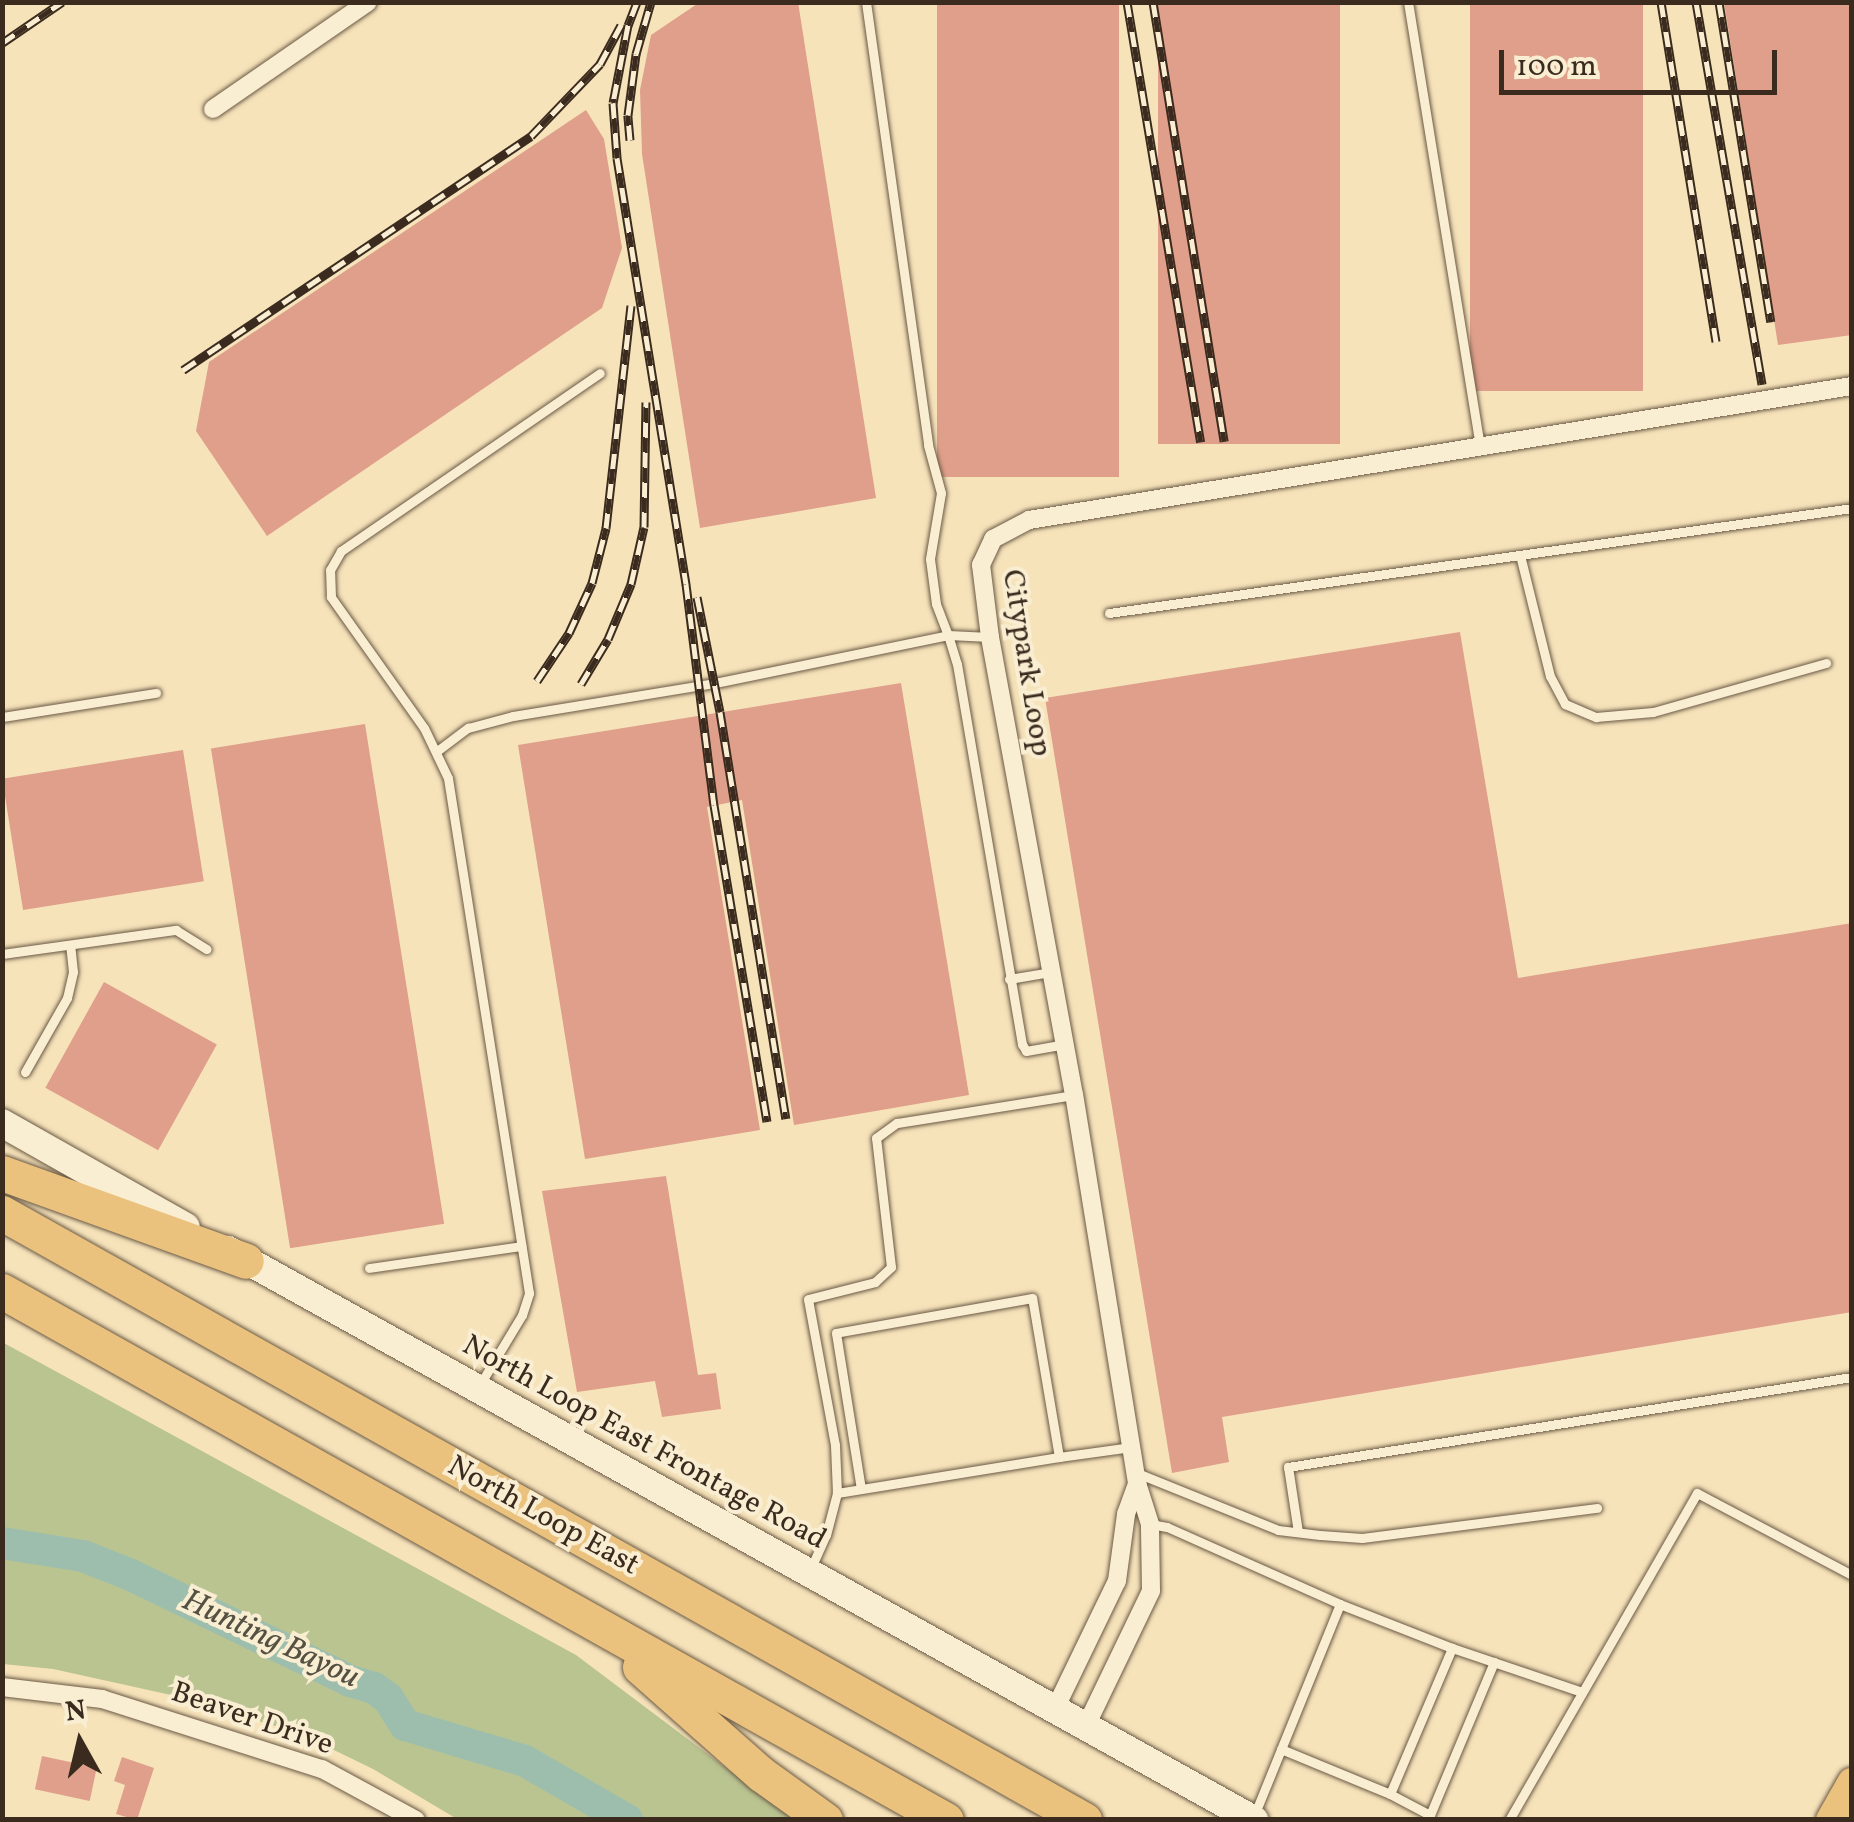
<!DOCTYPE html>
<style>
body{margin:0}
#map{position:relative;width:1854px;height:1822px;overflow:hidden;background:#f6e3ba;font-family:Vollkorn,serif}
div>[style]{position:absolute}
.green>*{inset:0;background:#bac491}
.river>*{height:32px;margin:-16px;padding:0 16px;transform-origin:16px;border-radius:16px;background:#9dbead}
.building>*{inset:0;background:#df9f8b;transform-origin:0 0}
.roads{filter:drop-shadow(0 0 2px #6a5945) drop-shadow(0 0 2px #6a5945)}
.service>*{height:9px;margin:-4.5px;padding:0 4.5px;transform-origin:4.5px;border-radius:4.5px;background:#f9edd2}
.minor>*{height:18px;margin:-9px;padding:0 9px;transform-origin:9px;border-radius:9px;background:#f9edd2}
.secondary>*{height:28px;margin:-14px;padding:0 14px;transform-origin:14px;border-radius:14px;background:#f9edd2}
.primary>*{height:30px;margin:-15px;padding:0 15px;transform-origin:15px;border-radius:15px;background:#ebc27d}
.motorway>*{height:35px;margin:-17.5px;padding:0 17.5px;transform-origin:17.5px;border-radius:17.5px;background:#ebc27d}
.rail>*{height:9px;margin-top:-4.5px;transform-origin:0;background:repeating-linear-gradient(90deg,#f9edd2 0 15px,#3b2b1e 0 30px);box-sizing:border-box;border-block:2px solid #3b2b1e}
span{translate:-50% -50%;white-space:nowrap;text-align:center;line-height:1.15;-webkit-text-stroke:8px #f9edd2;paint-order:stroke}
.street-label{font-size:30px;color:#3b2b1e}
.water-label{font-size:32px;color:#545042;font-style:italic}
.frame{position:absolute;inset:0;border:5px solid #3b2b1e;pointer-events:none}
.north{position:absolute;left:30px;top:1692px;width:100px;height:100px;-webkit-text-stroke:8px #f9edd2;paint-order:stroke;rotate:352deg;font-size:28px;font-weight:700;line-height:40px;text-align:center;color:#3b2b1e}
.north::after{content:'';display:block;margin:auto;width:35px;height:45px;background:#3b2b1e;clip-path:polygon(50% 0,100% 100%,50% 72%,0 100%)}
.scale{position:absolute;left:1499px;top:50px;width:278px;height:45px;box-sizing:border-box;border:5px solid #3b2b1e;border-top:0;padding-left:12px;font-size:30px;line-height:35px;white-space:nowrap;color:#3b2b1e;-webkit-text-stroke:8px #f9edd2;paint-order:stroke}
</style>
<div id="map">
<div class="green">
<i style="clip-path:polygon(2px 1342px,576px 1655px,794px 1819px,457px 1819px,373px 1769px,299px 1733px,171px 1695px,53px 1669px,3px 1664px)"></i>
</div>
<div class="river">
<i style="left:2px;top:1543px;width:82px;rotate:9.1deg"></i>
<i style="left:83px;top:1556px;width:52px;rotate:21.6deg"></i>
<i style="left:131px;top:1575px;width:243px;rotate:25.8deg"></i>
<i style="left:350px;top:1681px;width:25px;rotate:16deg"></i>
<i style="left:374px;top:1688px;width:17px;rotate:36deg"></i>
<i style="left:388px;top:1698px;width:32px;rotate:58deg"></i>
<i style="left:405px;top:1725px;width:125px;rotate:16.7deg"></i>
<i style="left:525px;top:1761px;width:118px;rotate:30deg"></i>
</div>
<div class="building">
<i style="clip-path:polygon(700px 2px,798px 2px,876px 498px,700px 528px,642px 154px,640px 90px,651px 35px)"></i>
<i style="left:937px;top:2px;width:182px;height:475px"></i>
<i style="left:1158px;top:2px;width:182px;height:442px"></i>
<i style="left:1470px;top:2px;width:173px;height:389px"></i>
<i style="clip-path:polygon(1724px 2px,1852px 2px,1852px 335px,1778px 345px)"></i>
<i style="clip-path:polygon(586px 110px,604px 139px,622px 248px,602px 308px,267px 536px,196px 431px,209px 362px)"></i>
<i style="clip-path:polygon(1460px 632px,1518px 978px,1852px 923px,1852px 1312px,1222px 1417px,1229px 1462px,1172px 1473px,1045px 698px)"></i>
<i style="clip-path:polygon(901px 683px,969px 1095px,794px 1125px,742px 800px,707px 807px,760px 1130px,585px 1159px,518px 745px)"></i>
<i style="left:365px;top:724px;width:506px;height:156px;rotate:81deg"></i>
<i style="left:183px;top:750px;width:133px;height:183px;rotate:81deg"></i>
<i style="left:104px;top:982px;width:129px;height:121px;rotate:29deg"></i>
<i style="clip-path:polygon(666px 1176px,698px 1375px,716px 1373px,721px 1409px,662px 1417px,655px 1381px,577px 1392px,542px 1191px)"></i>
<i style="left:42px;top:1756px;width:56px;height:34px;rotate:12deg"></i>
<i style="clip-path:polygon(122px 1757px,154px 1768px,137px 1820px,116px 1814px,125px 1785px,114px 1781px)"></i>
</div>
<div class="roads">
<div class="service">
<i style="left:866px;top:2px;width:447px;rotate:82deg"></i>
<i style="left:928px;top:445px;width:50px;rotate:74.8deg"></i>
<i style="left:941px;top:493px;width:67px;rotate:99.5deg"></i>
<i style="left:930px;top:559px;width:45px;rotate:82.4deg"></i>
<i style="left:936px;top:604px;width:33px;rotate:69deg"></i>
<i style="left:948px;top:635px;width:42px;rotate:2.7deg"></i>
<i style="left:1408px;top:2px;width:450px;rotate:80.8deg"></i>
<i style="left:1520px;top:555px;width:125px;rotate:76.1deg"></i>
<i style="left:1550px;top:676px;width:32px;rotate:62deg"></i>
<i style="left:1565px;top:704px;width:34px;rotate:23deg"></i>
<i style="left:1596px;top:717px;width:57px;rotate:-5deg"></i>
<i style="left:1653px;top:712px;width:180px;rotate:-15.8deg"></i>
<i style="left:1109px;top:613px;width:750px;rotate:-8.04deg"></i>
<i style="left:2px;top:717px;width:156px;rotate:-8.9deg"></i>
<i style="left:437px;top:751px;width:39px;rotate:-37deg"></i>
<i style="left:468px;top:728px;width:47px;rotate:-14.9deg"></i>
<i style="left:513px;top:716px;width:205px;rotate:-9.3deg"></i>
<i style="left:715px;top:683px;width:238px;rotate:-11.6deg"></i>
<i style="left:948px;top:635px;width:30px;rotate:73deg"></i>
<i style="left:957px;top:664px;width:386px;rotate:80.3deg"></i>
<i style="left:1022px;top:1044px;width:8px;rotate:60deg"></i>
<i style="left:1026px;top:1051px;width:40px;rotate:-10deg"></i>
<i style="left:2px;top:954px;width:176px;rotate:-7.9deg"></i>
<i style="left:176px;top:930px;width:36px;rotate:32deg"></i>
<i style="left:1009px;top:979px;width:43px;rotate:-9.5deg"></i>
<i style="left:25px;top:1072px;width:85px;rotate:-60.4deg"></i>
<i style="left:67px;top:998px;width:27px;rotate:-77deg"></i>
<i style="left:73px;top:972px;width:27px;rotate:-96deg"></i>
<i style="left:369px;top:1268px;width:154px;rotate:-8.2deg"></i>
<i style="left:479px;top:1386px;width:83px;rotate:-58.8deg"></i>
<i style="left:522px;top:1315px;width:23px;rotate:-72deg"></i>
<i style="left:529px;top:1293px;width:521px;rotate:-98.94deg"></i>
<i style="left:448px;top:778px;width:55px;rotate:-115.6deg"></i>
<i style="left:424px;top:728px;width:161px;rotate:-125.4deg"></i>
<i style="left:331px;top:597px;width:27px;rotate:-92deg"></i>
<i style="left:330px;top:570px;width:22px;rotate:-60deg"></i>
<i style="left:341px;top:551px;width:314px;rotate:-34.5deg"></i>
<i style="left:1059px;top:1457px;width:73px;rotate:-7.9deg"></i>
<i style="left:1137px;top:1473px;width:152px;rotate:22deg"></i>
<i style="left:1278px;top:1530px;width:42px;rotate:6.8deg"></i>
<i style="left:1320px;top:1535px;width:42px;rotate:4.1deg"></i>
<i style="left:1362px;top:1538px;width:237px;rotate:-7.3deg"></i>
<i style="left:837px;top:1493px;width:225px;rotate:-9.2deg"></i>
<i style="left:1059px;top:1457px;width:161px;rotate:-99.6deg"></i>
<i style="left:1032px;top:1298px;width:199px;rotate:169.9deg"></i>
<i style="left:836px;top:1333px;width:158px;rotate:80.9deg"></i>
<i style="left:1150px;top:1524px;width:17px;rotate:10deg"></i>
<i style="left:1167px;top:1527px;width:189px;rotate:24deg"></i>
<i style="left:1340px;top:1604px;width:226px;rotate:112.1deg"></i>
<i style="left:1298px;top:1532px;width:66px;rotate:-98.7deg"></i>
<i style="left:1288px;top:1467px;width:571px;rotate:-9.07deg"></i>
<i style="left:811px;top:1568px;width:36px;rotate:-66deg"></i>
<i style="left:826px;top:1535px;width:43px;rotate:-75.3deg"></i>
<i style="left:837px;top:1493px;width:48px;rotate:-92.4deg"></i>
<i style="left:835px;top:1445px;width:148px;rotate:-100.5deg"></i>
<i style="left:808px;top:1299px;width:69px;rotate:-14.2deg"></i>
<i style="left:875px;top:1282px;width:22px;rotate:-43deg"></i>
<i style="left:891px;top:1267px;width:130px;rotate:-96.6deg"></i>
<i style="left:876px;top:1138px;width:26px;rotate:-36deg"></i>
<i style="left:897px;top:1123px;width:179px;rotate:-9deg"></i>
<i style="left:1452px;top:1648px;width:137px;rotate:18.7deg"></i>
<i style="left:1281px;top:1749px;width:118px;rotate:22.4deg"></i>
<i style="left:1390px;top:1794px;width:159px;rotate:-67deg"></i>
<i style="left:1452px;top:1648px;width:120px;rotate:-158.6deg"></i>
<i style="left:1390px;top:1794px;width:45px;rotate:27.7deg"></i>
<i style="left:1430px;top:1815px;width:166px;rotate:-67.3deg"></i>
<i style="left:1509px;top:1820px;width:377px;rotate:-60.1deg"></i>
<i style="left:1697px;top:1493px;width:175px;rotate:27.9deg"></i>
</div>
<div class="minor">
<i style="left:213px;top:109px;width:188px;rotate:-34.6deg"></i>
<i style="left:2px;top:1687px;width:101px;rotate:6.8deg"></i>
<i style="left:102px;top:1699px;width:231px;rotate:17.7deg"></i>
<i style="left:322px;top:1769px;width:107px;rotate:28.5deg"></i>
<i style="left:1055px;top:1709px;width:142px;rotate:-64.2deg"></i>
<i style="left:1117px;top:1581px;width:68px;rotate:-82.3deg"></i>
<i style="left:1126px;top:1514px;width:33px;rotate:-70deg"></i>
<i style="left:1086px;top:1726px;width:150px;rotate:-64.3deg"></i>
<i style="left:1151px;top:1591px;width:67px;rotate:-90.9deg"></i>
<i style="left:1150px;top:1524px;width:43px;rotate:-107.6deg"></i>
<i style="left:1137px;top:1483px;width:393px;rotate:-99.2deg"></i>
<i style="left:1074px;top:1095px;width:466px;rotate:-100.4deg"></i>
<i style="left:990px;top:637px;width:73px;rotate:-97.1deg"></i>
<i style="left:981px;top:565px;width:29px;rotate:-65deg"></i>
<i style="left:993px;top:539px;width:41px;rotate:-27.8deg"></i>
<i style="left:1029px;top:520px;width:834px;rotate:-9.25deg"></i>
</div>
<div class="secondary">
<i style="left:2px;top:1123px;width:211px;rotate:29.5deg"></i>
<i style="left:228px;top:1250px;width:1174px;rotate:29.05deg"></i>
</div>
<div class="primary">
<i style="left:1831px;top:1820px;width:43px;rotate:-60.4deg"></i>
</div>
<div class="motorway">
<i style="left:2px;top:1173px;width:259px;rotate:19.8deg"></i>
<i style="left:2px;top:1213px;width:1241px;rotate:29.29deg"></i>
<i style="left:2px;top:1291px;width:1082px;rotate:29.27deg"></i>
<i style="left:640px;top:1667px;width:162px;rotate:41.5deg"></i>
<i style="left:761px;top:1774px;width:79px;rotate:35.7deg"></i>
</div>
</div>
<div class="rail">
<i style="left:637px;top:2px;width:25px;rotate:111deg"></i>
<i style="left:628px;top:25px;width:79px;rotate:100.9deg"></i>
<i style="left:613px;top:103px;width:55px;rotate:85.8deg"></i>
<i style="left:617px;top:158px;width:432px;rotate:80.8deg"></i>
<i style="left:686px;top:584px;width:223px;rotate:82.8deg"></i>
<i style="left:714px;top:805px;width:321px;rotate:80.5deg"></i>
<i style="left:1127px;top:2px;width:446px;rotate:80.5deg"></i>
<i style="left:1153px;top:2px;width:445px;rotate:80.8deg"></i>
<i style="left:1661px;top:2px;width:344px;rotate:80.8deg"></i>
<i style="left:1696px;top:2px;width:388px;rotate:80.2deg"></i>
<i style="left:1719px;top:2px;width:324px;rotate:80.8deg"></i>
<i style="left:2px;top:43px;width:73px;rotate:-34.3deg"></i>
<i style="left:630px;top:140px;width:25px;rotate:-95deg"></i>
<i style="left:628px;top:115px;width:62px;rotate:-82.5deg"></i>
<i style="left:636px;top:54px;width:54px;rotate:-73.9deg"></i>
<i style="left:183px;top:370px;width:419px;rotate:-33.9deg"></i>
<i style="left:531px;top:136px;width:100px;rotate:-46.2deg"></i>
<i style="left:600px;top:64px;width:44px;rotate:-61.7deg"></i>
<i style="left:697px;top:597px;width:117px;rotate:78.7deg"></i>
<i style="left:720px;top:712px;width:412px;rotate:80.8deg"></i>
<i style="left:537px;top:681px;width:58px;rotate:-56.3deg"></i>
<i style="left:569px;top:633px;width:55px;rotate:-65.3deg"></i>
<i style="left:592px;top:583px;width:57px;rotate:-75.7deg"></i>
<i style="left:606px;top:528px;width:224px;rotate:-83.6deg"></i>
<i style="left:581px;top:684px;width:52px;rotate:-59deg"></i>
<i style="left:608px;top:639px;width:60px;rotate:-67.3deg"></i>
<i style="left:631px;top:584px;width:58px;rotate:-77.2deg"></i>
<i style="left:644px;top:527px;width:125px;rotate:-89.1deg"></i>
</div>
<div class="street-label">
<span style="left:1026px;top:663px;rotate:81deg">Citypark Loop</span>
<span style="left:644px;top:1443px;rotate:29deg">North Loop East Frontage Road</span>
<span style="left:543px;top:1516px;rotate:29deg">North Loop East</span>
<span style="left:252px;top:1719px;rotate:19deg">Beaver Drive</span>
</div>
<div class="water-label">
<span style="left:270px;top:1640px;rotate:25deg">Hunting Bayou</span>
</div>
<div class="frame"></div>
<div class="north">N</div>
<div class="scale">100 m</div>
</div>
